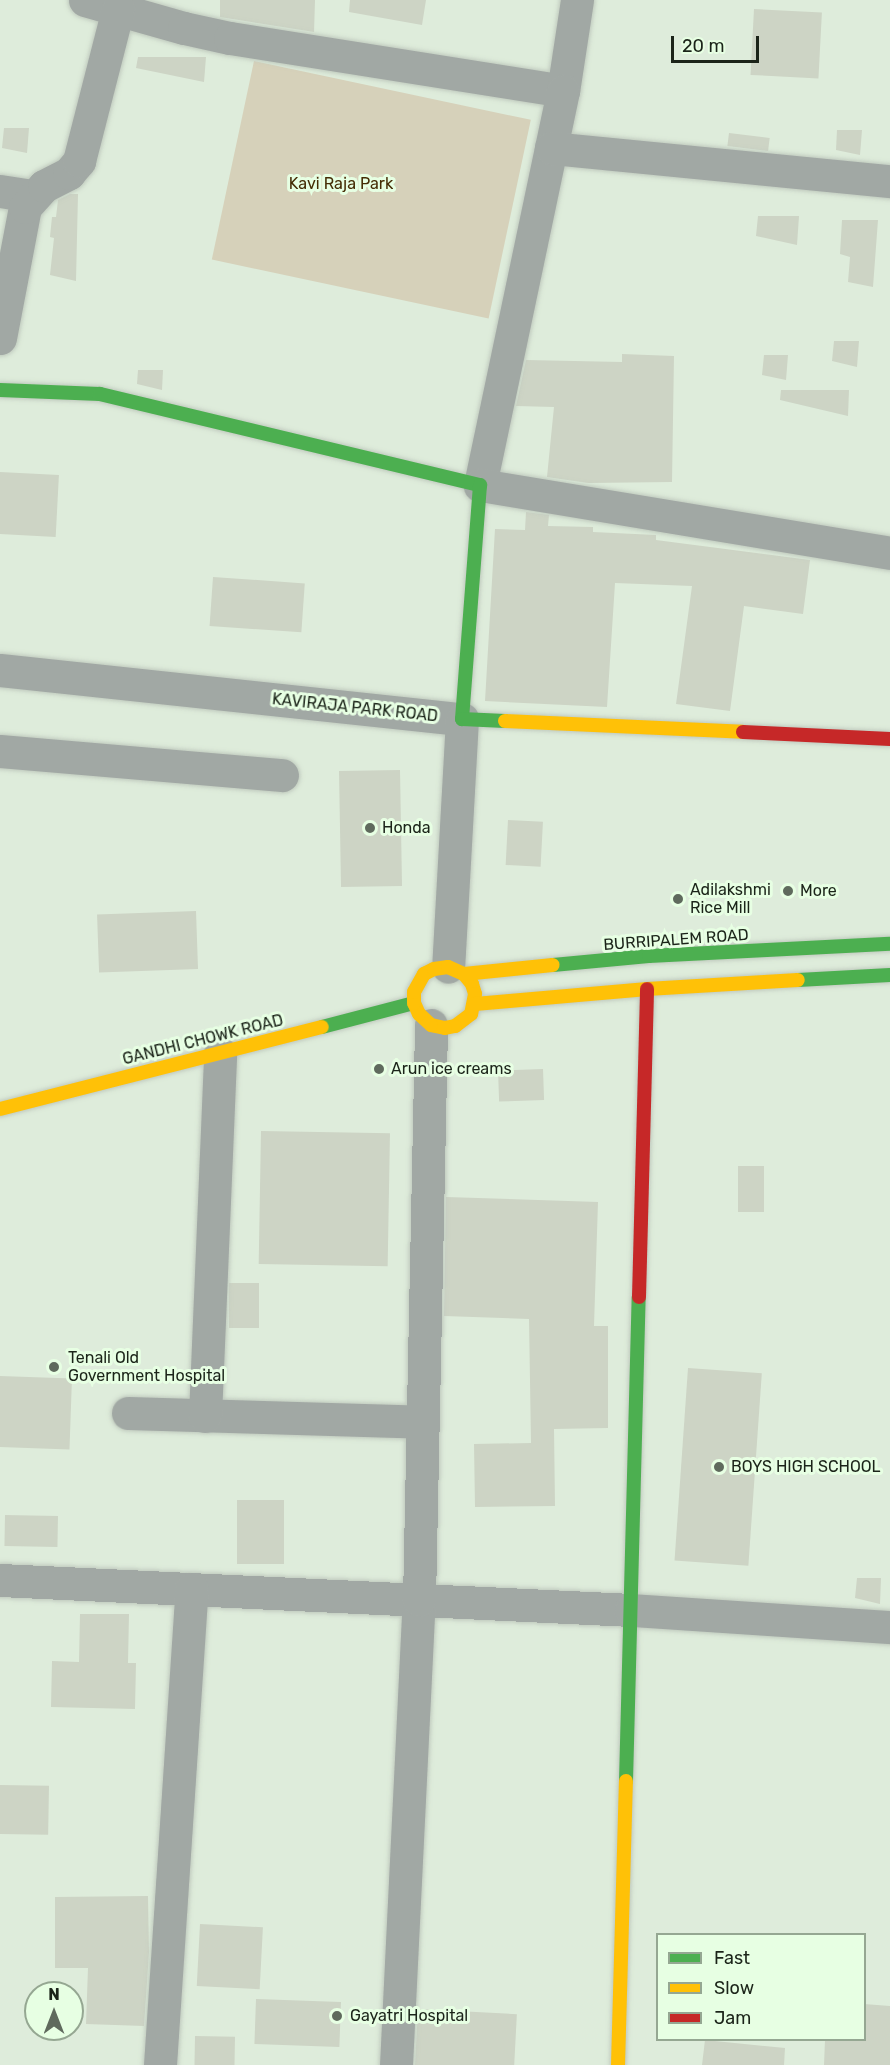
<!DOCTYPE html>
<style>
body{margin:0}
#map{position:relative;width:890px;height:2065px;overflow:hidden;background:#deecdb;font-family:Rubik,sans-serif}
div>[style]{position:absolute}
.green>*{inset:0;background:#d6d1ba;transform-origin:0 0}
.building>*{inset:0;background:#cdd4c5;transform-origin:0 0}
.roads{filter:drop-shadow(0 0 2px #c0cabe) drop-shadow(0 0 2px #c0cabe)}
.street>*{height:33px;margin:-16.5px;padding:0 16.5px;transform-origin:16.5px;border-radius:16.5px;background:#a1a8a4}
.fast>*{height:14px;margin:-7px;padding:0 7px;transform-origin:7px;border-radius:7px;background:#4caf50}
.slow>*{height:14px;margin:-7px;padding:0 7px;transform-origin:7px;border-radius:7px;background:#ffc107}
.jam>*{height:14px;margin:-7px;padding:0 7px;transform-origin:7px;border-radius:7px;background:#c62828}
.dots>*{width:16px;height:16px;translate:-50% -50%;box-sizing:border-box;border:3px solid #e7ffe3;border-radius:50%}
span{translate:-50% -50%;white-space:nowrap;text-align:center;line-height:1.15;-webkit-text-stroke:6px #e7ffe3;paint-order:stroke}
.park-label{font-size:16px;color:#442c04}
.street-label{font-size:16px;color:#1b2419}
.poi-label{font-size:16px;color:#1b2419}
.left{translate:0 -50%;text-align:left}
.legend{position:absolute;left:656px;top:1933px;width:210px;height:108px;box-sizing:border-box;background:#e7ffe3;border:2px solid #95a792;margin:0;padding:8px 10px;list-style:none;font-size:18px;color:#1b2419}
.legend li{display:flex;align-items:center;gap:12px;height:30px}
.legend b{width:30px;border:2px solid #95a792}
.north{position:absolute;left:24px;top:1981px;width:60px;height:60px;box-sizing:border-box;background:#e7ffe3;border:2px solid #95a792;border-radius:50%;rotate:0deg;font-size:16px;font-weight:700;line-height:24px;text-align:center;color:#1b2419}
.north::after{content:'';display:block;margin:auto;width:21px;height:27px;background:#5f6a5d;clip-path:polygon(50% 0,100% 100%,50% 72%,0 100%)}
.scale{position:absolute;left:671px;top:36px;width:88px;height:27px;box-sizing:border-box;border:3px solid #1b2419;border-top:0;padding-left:8px;font-size:18px;line-height:21px;white-space:nowrap;color:#1b2419;-webkit-text-stroke:4px #e7ffe3;paint-order:stroke}
</style>
<div id="map">
<div class="green">
<i style="left:254px;top:61px;width:283px;height:203px;rotate:12deg"></i>
</div>
<div class="building">
<i style="clip-path:polygon(220px 0,315px 0,314px 32px,220px 17px)"></i>
<i style="clip-path:polygon(350px 0,426px 0,422px 25px,349px 12px)"></i>
<i style="left:754px;top:9px;width:68px;height:66px;rotate:3deg"></i>
<i style="clip-path:polygon(138px 57px,206px 57px,204px 82px,136px 68px)"></i>
<i style="clip-path:polygon(4px 128px,29px 128px,27px 153px,2px 148px)"></i>
<i style="clip-path:polygon(837px 130px,862px 130px,860px 155px,836px 150px)"></i>
<i style="left:729px;top:133px;width:41px;height:13px;rotate:7deg"></i>
<i style="clip-path:polygon(70px 194px,78px 194px,76px 281px,50px 275px,54px 238px,50px 237px,52px 217px,56px 217px,58px 200px)"></i>
<i style="clip-path:polygon(758px 216px,799px 216px,797px 245px,756px 236px)"></i>
<i style="clip-path:polygon(842px 220px,878px 220px,873px 287px,848px 282px,850px 257px,840px 254px)"></i>
<i style="clip-path:polygon(834px 341px,859px 341px,857px 367px,832px 361px)"></i>
<i style="clip-path:polygon(622px 354px,674px 356px,672px 482px,588px 483px,547px 477px,554px 407px,516px 406px,526px 360px,622px 362px)"></i>
<i style="clip-path:polygon(764px 355px,788px 355px,786px 380px,762px 375px)"></i>
<i style="clip-path:polygon(138px 370px,163px 370px,162px 390px,137px 384px)"></i>
<i style="clip-path:polygon(781px 390px,849px 390px,848px 416px,780px 400px)"></i>
<i style="left:0;top:472px;width:59px;height:62px;rotate:3deg"></i>
<i style="clip-path:polygon(526px 512px,549px 515px,548px 526px,593px 527px,593px 532px,656px 535px,656px 540px,810px 560px,803px 614px,744px 606px,730px 711px,676px 704px,692px 586px,615px 583px,607px 707px,485px 701px,495px 529px,525px 530px)"></i>
<i style="left:213px;top:577px;width:92px;height:49px;rotate:4deg"></i>
<i style="left:400px;top:770px;width:116px;height:61px;rotate:89deg"></i>
<i style="left:508px;top:820px;width:35px;height:45px;rotate:3deg"></i>
<i style="left:196px;top:911px;width:58px;height:99px;rotate:88deg"></i>
<i style="left:543px;top:1069px;width:31px;height:45px;rotate:88deg"></i>
<i style="left:261px;top:1131px;width:129px;height:133px;rotate:1deg"></i>
<i style="left:738px;top:1166px;width:26px;height:46px"></i>
<i style="clip-path:polygon(446px 1197px,598px 1202px,594px 1326px,608px 1326px,608px 1428px,554px 1429px,555px 1506px,475px 1507px,474px 1444px,531px 1443px,529px 1319px,444px 1316px)"></i>
<i style="left:229px;top:1283px;width:30px;height:45px"></i>
<i style="left:688px;top:1368px;width:74px;height:193px;rotate:4deg"></i>
<i style="left:0;top:1376px;width:72px;height:71px;rotate:2deg"></i>
<i style="left:237px;top:1500px;width:47px;height:64px"></i>
<i style="left:5px;top:1515px;width:53px;height:31px;rotate:1deg"></i>
<i style="clip-path:polygon(857px 1578px,881px 1578px,880px 1604px,855px 1598px)"></i>
<i style="clip-path:polygon(80px 1614px,129px 1614px,128px 1663px,136px 1663px,135px 1709px,51px 1707px,52px 1661px,79px 1662px)"></i>
<i style="left:0;top:1785px;width:49px;height:49px;rotate:1deg"></i>
<i style="clip-path:polygon(148px 1896px,149px 1952px,144px 2026px,86px 2024px,88px 1968px,55px 1968px,55px 1897px)"></i>
<i style="left:200px;top:1924px;width:63px;height:62px;rotate:3deg"></i>
<i style="left:256px;top:1999px;width:85px;height:45px;rotate:2deg"></i>
<i style="clip-path:polygon(864px 2004px,890px 2006px,890px 2065px,824px 2065px,825px 2040px,864px 2040px)"></i>
<i style="left:418px;top:2009px;width:99px;height:56px;rotate:3deg"></i>
<i style="left:195px;top:2036px;width:40px;height:29px;rotate:1deg"></i>
<i style="clip-path:polygon(705px 2040px,785px 2048px,784px 2065px,702px 2065px)"></i>
</div>
<div class="roads">
<div class="street">
<i style="left:85px;top:0;width:103px;rotate:15.8deg"></i>
<i style="left:184px;top:28px;width:47px;rotate:12.3deg"></i>
<i style="left:230px;top:38px;width:337px;rotate:9deg"></i>
<i style="left:577px;top:0;width:92px;rotate:98.7deg"></i>
<i style="left:563px;top:91px;width:403px;rotate:101.9deg"></i>
<i style="left:480px;top:485px;width:416px;rotate:9.4deg"></i>
<i style="left:551px;top:148px;width:341px;rotate:5.6deg"></i>
<i style="left:0;top:191px;width:33px;rotate:9deg"></i>
<i style="left:0;top:338px;width:133px;rotate:-79.2deg"></i>
<i style="left:25px;top:207px;width:28px;rotate:-48deg"></i>
<i style="left:44px;top:186px;width:28px;rotate:-27deg"></i>
<i style="left:69px;top:173px;width:16px;rotate:-50deg"></i>
<i style="left:79px;top:161px;width:157px;rotate:-75.6deg"></i>
<i style="left:0;top:670px;width:465px;rotate:6.1deg"></i>
<i style="left:462px;top:719px;width:248px;rotate:93.2deg"></i>
<i style="left:0;top:751px;width:283px;rotate:4.9deg"></i>
<i style="left:128px;top:1413px;width:295px;rotate:1.7deg"></i>
<i style="left:205px;top:1416px;width:363px;rotate:-87.6deg"></i>
<i style="left:0;top:1580px;width:632px;rotate:2.72deg"></i>
<i style="left:631px;top:1610px;width:260px;rotate:3.8deg"></i>
<i style="left:160px;top:2065px;width:477px;rotate:-86.2deg"></i>
<i style="left:396px;top:2065px;width:466px;rotate:-87.2deg"></i>
<i style="left:419px;top:1600px;width:575px;rotate:-88.8deg"></i>
</div>
<div class="fast">
<i style="left:0;top:390px;width:100px;rotate:2.3deg"></i>
<i style="left:100px;top:394px;width:391px;rotate:13.5deg"></i>
<i style="left:480px;top:485px;width:235px;rotate:94.4deg"></i>
<i style="left:462px;top:719px;width:43px;rotate:2.7deg"></i>
<i style="left:553px;top:965px;width:96px;rotate:-5.4deg"></i>
<i style="left:649px;top:956px;width:241px;rotate:-2.9deg"></i>
<i style="left:798px;top:980px;width:92px;rotate:-3.1deg"></i>
<i style="left:322px;top:1027px;width:95px;rotate:-14.6deg"></i>
<i style="left:626px;top:1781px;width:484px;rotate:-88.5deg"></i>
</div>
<div class="slow">
<i style="left:505px;top:721px;width:238px;rotate:2.6deg"></i>
<i style="left:464px;top:974px;width:13px;rotate:51deg"></i>
<i style="left:472px;top:984px;width:10px;rotate:73deg"></i>
<i style="left:475px;top:994px;width:20px;rotate:101deg"></i>
<i style="left:471px;top:1014px;width:20px;rotate:143deg"></i>
<i style="left:455px;top:1026px;width:10px;rotate:169deg"></i>
<i style="left:445px;top:1028px;width:14px;rotate:-168deg"></i>
<i style="left:431px;top:1025px;width:16px;rotate:-137deg"></i>
<i style="left:419px;top:1014px;width:12px;rotate:-114deg"></i>
<i style="left:414px;top:1003px;width:11px;rotate:-90deg"></i>
<i style="left:414px;top:992px;width:21px;rotate:-61deg"></i>
<i style="left:424px;top:974px;width:11px;rotate:-27deg"></i>
<i style="left:434px;top:969px;width:14px;rotate:-8deg"></i>
<i style="left:448px;top:967px;width:17px;rotate:24deg"></i>
<i style="left:464px;top:974px;width:89px;rotate:-5.8deg"></i>
<i style="left:475px;top:1004px;width:173px;rotate:-5deg"></i>
<i style="left:647px;top:989px;width:151px;rotate:-3.4deg"></i>
<i style="left:0;top:1109px;width:332px;rotate:-14.3deg"></i>
<i style="left:618px;top:2065px;width:284px;rotate:-88.4deg"></i>
</div>
<div class="jam">
<i style="left:743px;top:732px;width:147px;rotate:2.7deg"></i>
<i style="left:639px;top:1297px;width:308px;rotate:-88.5deg"></i>
</div>
</div>
<div class="dots">
<i style="left:370px;top:828px;background:#5f6a5d"></i>
<i style="left:788px;top:891px;background:#5f6a5d"></i>
<i style="left:678px;top:899px;background:#5f6a5d"></i>
<i style="left:379px;top:1069px;background:#5f6a5d"></i>
<i style="left:54px;top:1367px;background:#5f6a5d"></i>
<i style="left:719px;top:1467px;background:#5f6a5d"></i>
<i style="left:337px;top:2016px;background:#5f6a5d"></i>
</div>
<div class="park-label">
<span style="left:341px;top:184px">Kavi Raja Park</span>
</div>
<div class="street-label">
<span style="left:355px;top:708px;rotate:6deg">KAVIRAJA PARK ROAD</span>
<span style="left:676px;top:940px;rotate:-4deg">BURRIPALEM ROAD</span>
<span style="left:203px;top:1040px;rotate:-14deg">GANDHI CHOWK ROAD</span>
</div>
<div class="poi-label">
<span class="left" style="left:382px;top:828px">Honda</span>
<span class="left" style="left:690px;top:899px">Adilakshmi<br>Rice Mill</span>
<span class="left" style="left:800px;top:891px">More</span>
<span class="left" style="left:391px;top:1069px">Arun ice creams</span>
<span class="left" style="left:68px;top:1367px">Tenali Old<br>Government Hospital</span>
<span class="left" style="left:731px;top:1467px">BOYS HIGH SCHOOL</span>
<span class="left" style="left:350px;top:2016px">Gayatri Hospital</span>
</div>
<ul class="legend">
<li><b style="height:8px;background:#4caf50"></b>Fast</li>
<li><b style="height:8px;background:#ffc107"></b>Slow</li>
<li><b style="height:8px;background:#c62828"></b>Jam</li>
</ul>
<div class="north">N</div>
<div class="scale">20 m</div>
</div>
